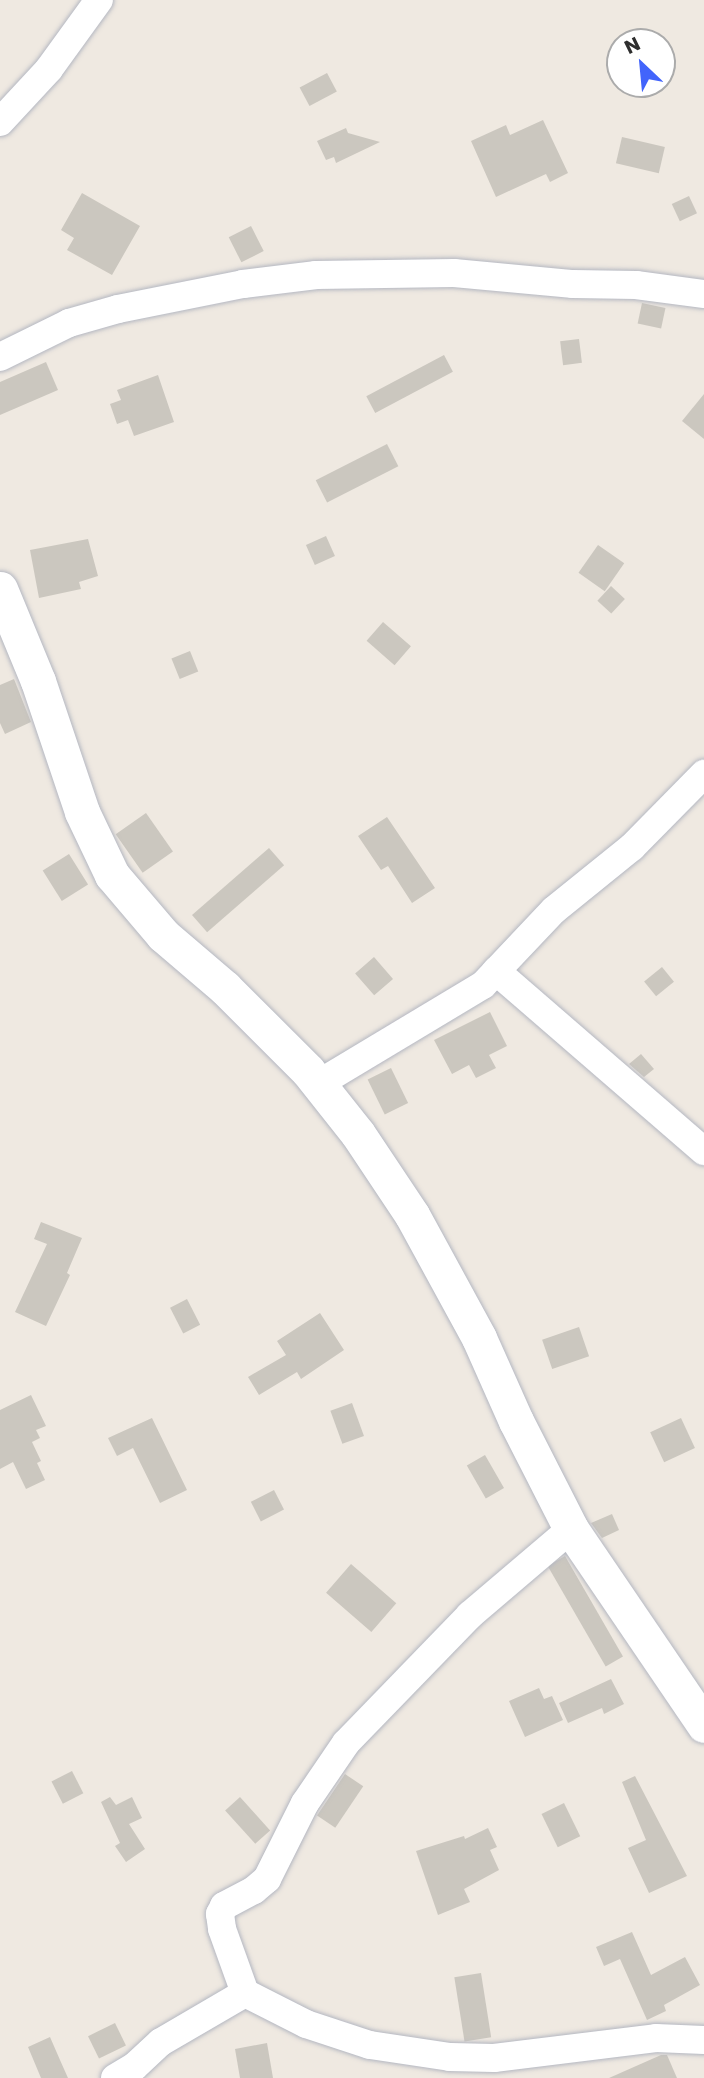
<!DOCTYPE html>
<style>
body{margin:0}
#map{position:relative;width:704px;height:2078px;overflow:hidden;background:#efe9e1;font-family:Poppins,sans-serif}
div>[style]{position:absolute}
.building>*{inset:0;background:#cbc7bf;transform-origin:0 0}
.roads{filter:drop-shadow(0 0 2px #b4b7c1) drop-shadow(0 0 2px #b4b7c1)}
.minor>*{height:28px;margin:-14px;padding:0 14px;transform-origin:14px;border-radius:14px;background:#fff}
.tertiary>*{height:35px;margin:-17.5px;padding:0 17.5px;transform-origin:17.5px;border-radius:17.5px;background:#fff}
span{translate:-50% -50%;white-space:nowrap;text-align:center;line-height:1.15;-webkit-text-stroke:7px #fff;paint-order:stroke}
.north{position:absolute;left:606px;top:28px;width:70px;height:70px;box-sizing:border-box;background:#fff;border:2px solid #ababab;border-radius:50%;rotate:334deg;font-size:19px;font-weight:700;line-height:28px;text-align:center;color:#2e2e2e}
.north::after{content:'';display:block;margin:auto;width:24px;height:32px;background:#4264fb;clip-path:polygon(50% 0,100% 100%,50% 72%,0 100%)}
</style>
<div id="map">
<div class="building">
<i style="left:327px;top:73px;width:21px;height:31px;rotate:62deg"></i>
<i style="clip-path:polygon(543px 120px,568px 173px,550px 182px,546px 174px,496px 197px,471px 141px,506px 125px,510px 135px)"></i>
<i style="clip-path:polygon(346px 128px,348px 133px,380px 142px,336px 163px,334px 157px,326px 160px,317px 141px)"></i>
<i style="left:622px;top:137px;width:44px;height:27px;rotate:13deg"></i>
<i style="clip-path:polygon(82px 193px,140px 226px,112px 275px,67px 250px,74px 238px,61px 230px)"></i>
<i style="left:689px;top:196px;width:19px;height:19px;rotate:65deg"></i>
<i style="left:251px;top:226px;width:28px;height:25px;rotate:63deg"></i>
<i style="left:642px;top:303px;width:24px;height:21px;rotate:12deg"></i>
<i style="left:579px;top:339px;width:24px;height:19px;rotate:83deg"></i>
<i style="left:444px;top:355px;width:19px;height:88px;rotate:62deg"></i>
<i style="clip-path:polygon(46px 362px,58px 390px,0 415px,0 382px)"></i>
<i style="clip-path:polygon(158px 375px,174px 422px,134px 436px,128px 420px,117px 424px,110px 404px,121px 400px,117px 390px)"></i>
<i style="clip-path:polygon(704px 394px,704px 439px,682px 421px)"></i>
<i style="left:387px;top:444px;width:25px;height:80px;rotate:63deg"></i>
<i style="left:326px;top:536px;width:22px;height:22px;rotate:66deg"></i>
<i style="clip-path:polygon(88px 539px,98px 576px,79px 582px,81px 589px,39px 598px,30px 550px)"></i>
<i style="left:598px;top:545px;width:32px;height:34px;rotate:35deg"></i>
<i style="left:611px;top:586px;width:19px;height:20px;rotate:43deg"></i>
<i style="left:383px;top:622px;width:37px;height:25px;rotate:41deg"></i>
<i style="left:190px;top:651px;width:22px;height:20px;rotate:68deg"></i>
<i style="clip-path:polygon(14px 679px,31px 722px,5px 734px,0 723px,0 685px)"></i>
<i style="left:146px;top:813px;width:47px;height:37px;rotate:55deg"></i>
<i style="clip-path:polygon(387px 817px,435px 888px,412px 903px,388px 866px,381px 870px,358px 836px)"></i>
<i style="left:269px;top:848px;width:23px;height:102px;rotate:49deg"></i>
<i style="left:69px;top:854px;width:36px;height:31px;rotate:58deg"></i>
<i style="left:374px;top:957px;width:29px;height:25px;rotate:49deg"></i>
<i style="left:662px;top:967px;width:19px;height:23px;rotate:51deg"></i>
<i style="clip-path:polygon(490px 1012px,507px 1046px,489px 1055px,496px 1068px,476px 1078px,469px 1065px,452px 1074px,434px 1040px)"></i>
<i style="clip-path:polygon(641px 1054px,654px 1069px,644px 1077px,629px 1064px)"></i>
<i style="left:391px;top:1068px;width:39px;height:26px;rotate:64deg"></i>
<i style="clip-path:polygon(41px 1222px,82px 1238px,67px 1273px,70px 1275px,46px 1326px,15px 1312px,47px 1244px,34px 1239px)"></i>
<i style="left:187px;top:1299px;width:29px;height:19px;rotate:63deg"></i>
<i style="clip-path:polygon(320px 1313px,344px 1350px,301px 1379px,297px 1372px,259px 1395px,248px 1377px,286px 1355px,277px 1341px)"></i>
<i style="left:579px;top:1327px;width:31px;height:39px;rotate:71deg"></i>
<i style="clip-path:polygon(31px 1395px,46px 1426px,36px 1430px,40px 1438px,32px 1442px,41px 1461px,37px 1463px,45px 1480px,26px 1489px,13px 1462px,0 1469px,0 1410px)"></i>
<i style="left:352px;top:1403px;width:35px;height:23px;rotate:70deg"></i>
<i style="clip-path:polygon(152px 1418px,187px 1490px,160px 1503px,133px 1448px,117px 1456px,108px 1438px)"></i>
<i style="left:681px;top:1418px;width:33px;height:34px;rotate:65deg"></i>
<i style="left:485px;top:1455px;width:38px;height:21px;rotate:60deg"></i>
<i style="left:274px;top:1490px;width:22px;height:26px;rotate:63deg"></i>
<i style="clip-path:polygon(612px 1514px,619px 1530px,602px 1538px,591px 1523px)"></i>
<i style="left:565px;top:1556px;width:116px;height:20px;rotate:60deg"></i>
<i style="left:351px;top:1564px;width:60px;height:38px;rotate:41deg"></i>
<i style="clip-path:polygon(611px 1679px,624px 1704px,604px 1714px,602px 1708px,568px 1723px,559px 1703px)"></i>
<i style="clip-path:polygon(539px 1688px,544px 1699px,552px 1696px,563px 1720px,525px 1737px,509px 1701px)"></i>
<i style="left:72px;top:1771px;width:25px;height:23px;rotate:63deg"></i>
<i style="left:345px;top:1774px;width:22px;height:50px;rotate:34deg"></i>
<i style="clip-path:polygon(635px 1776px,687px 1876px,649px 1893px,628px 1848px,646px 1840px,622px 1782px)"></i>
<i style="clip-path:polygon(110px 1797px,116px 1805px,132px 1797px,142px 1818px,129px 1824px,145px 1849px,126px 1862px,115px 1846px,120px 1843px,101px 1802px)"></i>
<i style="left:240px;top:1797px;width:45px;height:20px;rotate:48deg"></i>
<i style="left:564px;top:1803px;width:37px;height:25px;rotate:64deg"></i>
<i style="clip-path:polygon(488px 1828px,497px 1847px,490px 1850px,499px 1870px,464px 1889px,470px 1902px,438px 1915px,416px 1851px,464px 1836px,465px 1839px)"></i>
<i style="clip-path:polygon(632px 1932px,651px 1975px,685px 1957px,700px 1985px,664px 2005px,666px 2011px,647px 2020px,620px 1959px,604px 1966px,596px 1947px)"></i>
<i style="left:481px;top:1973px;width:65px;height:27px;rotate:81deg"></i>
<i style="left:115px;top:2023px;width:25px;height:30px;rotate:64deg"></i>
<i style="clip-path:polygon(50px 2037px,60px 2060px,68px 2078px,41px 2078px,28px 2047px)"></i>
<i style="clip-path:polygon(267px 2043px,273px 2078px,240px 2078px,235px 2049px)"></i>
<i style="clip-path:polygon(661px 2055px,667px 2055px,677px 2078px,609px 2078px)"></i>
</div>
<div class="roads">
<div class="minor">
<i style="left:0;top:122px;width:72px;rotate:-47.2deg"></i>
<i style="left:49px;top:69px;width:85px;rotate:-54.1deg"></i>
<i style="left:0;top:357px;width:77px;rotate:-26.2deg"></i>
<i style="left:69px;top:323px;width:51px;rotate:-15.9deg"></i>
<i style="left:118px;top:309px;width:127px;rotate:-11.3deg"></i>
<i style="left:243px;top:284px;width:74px;rotate:-7deg"></i>
<i style="left:316px;top:275px;width:138px;rotate:-0.8deg"></i>
<i style="left:454px;top:273px;width:120px;rotate:5.3deg"></i>
<i style="left:573px;top:284px;width:63px;rotate:0.9deg"></i>
<i style="left:636px;top:285px;width:69px;rotate:7.5deg"></i>
<i style="left:496px;top:971px;width:275px;rotate:40.9deg"></i>
<i style="left:318px;top:1084px;width:192px;rotate:-31deg"></i>
<i style="left:483px;top:985px;width:103px;rotate:-46.6deg"></i>
<i style="left:554px;top:910px;width:100px;rotate:-38.9deg"></i>
<i style="left:632px;top:847px;width:103px;rotate:-45.4deg"></i>
<i style="left:571px;top:1529px;width:133px;rotate:139.6deg"></i>
<i style="left:470px;top:1615px;width:178px;rotate:134.1deg"></i>
<i style="left:346px;top:1743px;width:73px;rotate:124.3deg"></i>
<i style="left:305px;top:1803px;width:85px;rotate:116.6deg"></i>
<i style="left:267px;top:1879px;width:17px;rotate:140deg"></i>
<i style="left:254px;top:1890px;width:34px;rotate:152deg"></i>
<i style="left:224px;top:1906px;width:9px;rotate:117deg"></i>
<i style="left:220px;top:1914px;width:15px;rotate:82deg"></i>
<i style="left:222px;top:1929px;width:68px;rotate:70.2deg"></i>
<i style="left:245px;top:1993px;width:68px;rotate:26.9deg"></i>
<i style="left:306px;top:2024px;width:67px;rotate:18.2deg"></i>
<i style="left:370px;top:2045px;width:81px;rotate:8.5deg"></i>
<i style="left:450px;top:2057px;width:44px;rotate:1.3deg"></i>
<i style="left:494px;top:2058px;width:163px;rotate:-7deg"></i>
<i style="left:656px;top:2038px;width:48px;rotate:2.4deg"></i>
<i style="left:115px;top:2078px;width:23px;rotate:-31deg"></i>
<i style="left:135px;top:2066px;width:35px;rotate:-43deg"></i>
<i style="left:161px;top:2042px;width:97px;rotate:-30.3deg"></i>
</div>
<div class="tertiary">
<i style="left:0;top:589px;width:100px;rotate:67.6deg"></i>
<i style="left:38px;top:681px;width:138px;rotate:71.4deg"></i>
<i style="left:82px;top:812px;width:70px;rotate:64.5deg"></i>
<i style="left:112px;top:875px;width:79px;rotate:49.6deg"></i>
<i style="left:163px;top:935px;width:82px;rotate:40.5deg"></i>
<i style="left:225px;top:988px;width:117px;rotate:45deg"></i>
<i style="left:308px;top:1071px;width:80px;rotate:51.6deg"></i>
<i style="left:358px;top:1134px;width:97px;rotate:56.3deg"></i>
<i style="left:412px;top:1215px;width:140px;rotate:61.4deg"></i>
<i style="left:479px;top:1338px;width:91px;rotate:66deg"></i>
<i style="left:516px;top:1421px;width:121px;rotate:63deg"></i>
<i style="left:571px;top:1529px;width:237px;rotate:55.8deg"></i>
</div>
</div>
<div class="north">N</div>
</div>
